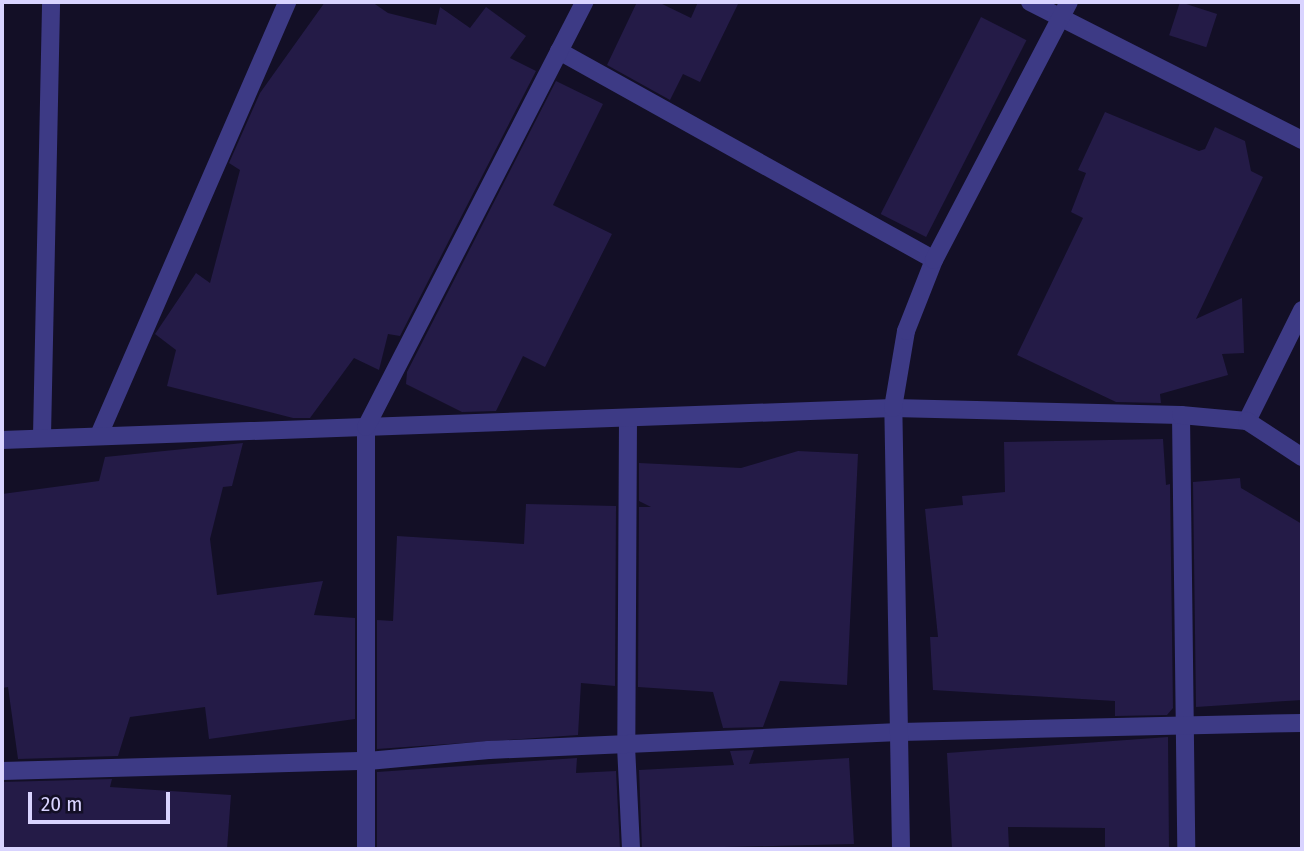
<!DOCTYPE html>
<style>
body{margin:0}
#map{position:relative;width:1304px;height:851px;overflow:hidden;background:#130f26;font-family:"Fira Sans Condensed",sans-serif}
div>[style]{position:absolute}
.building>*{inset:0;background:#241b47;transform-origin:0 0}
.minor>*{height:18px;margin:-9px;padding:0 9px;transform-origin:9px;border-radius:9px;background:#3d3a85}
span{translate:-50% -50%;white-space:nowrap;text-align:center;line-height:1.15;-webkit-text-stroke:7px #130f26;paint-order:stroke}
.frame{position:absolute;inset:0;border:4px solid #d9d4ff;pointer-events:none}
.scale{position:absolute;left:28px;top:792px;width:142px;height:32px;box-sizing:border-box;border:4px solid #d9d4ff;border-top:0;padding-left:9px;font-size:21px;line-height:24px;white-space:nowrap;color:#d9d4ff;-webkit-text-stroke:5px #130f26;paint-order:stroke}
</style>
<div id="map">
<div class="building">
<i style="clip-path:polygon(325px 2px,372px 2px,388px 13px,436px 25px,440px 7px,470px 28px,486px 7px,526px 36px,510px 58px,536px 71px,400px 336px,388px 334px,379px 370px,354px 358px,310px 418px,293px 418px,167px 386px,176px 350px,155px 334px,196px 273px,210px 283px,240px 170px,229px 163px,260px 93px)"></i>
<i style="clip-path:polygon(637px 2px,658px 2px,691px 18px,698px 2px,739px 2px,700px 82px,683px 74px,670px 100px,607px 65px)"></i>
<i style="left:1180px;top:2px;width:39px;height:35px;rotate:18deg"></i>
<i style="left:981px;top:17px;width:51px;height:221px;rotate:27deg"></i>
<i style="clip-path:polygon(556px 81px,603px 104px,553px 205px,612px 234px,545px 367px,523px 356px,496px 411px,462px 412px,406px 384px,407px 372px)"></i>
<i style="clip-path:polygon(1105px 112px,1199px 151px,1205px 149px,1215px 127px,1245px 141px,1251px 171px,1263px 177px,1196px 319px,1242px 298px,1244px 353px,1222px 354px,1228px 375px,1160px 394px,1161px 403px,1116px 402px,1017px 355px,1083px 218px,1071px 212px,1086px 173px,1078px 170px)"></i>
<i style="clip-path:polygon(1163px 439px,1166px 485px,1170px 484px,1173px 708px,1167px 715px,1115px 716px,1115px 701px,933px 690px,930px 637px,938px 637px,925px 509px,963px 505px,962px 496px,1005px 492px,1004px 442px)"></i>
<i style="clip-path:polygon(243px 443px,232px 486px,223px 487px,210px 539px,217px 595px,323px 581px,314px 615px,355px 618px,355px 719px,209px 739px,205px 707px,130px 717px,118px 756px,18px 759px,8px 687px,2px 688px,2px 494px,99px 481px,105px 457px)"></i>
<i style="clip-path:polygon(798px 451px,858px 454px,847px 685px,780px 681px,763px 727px,723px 728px,713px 692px,638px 687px,639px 507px,651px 507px,639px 501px,639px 463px,741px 468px)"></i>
<i style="clip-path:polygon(1240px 478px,1241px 488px,1302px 524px,1302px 700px,1196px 707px,1193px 482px)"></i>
<i style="clip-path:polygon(526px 504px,616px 506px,615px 686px,581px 683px,578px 735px,377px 749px,377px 620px,393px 621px,397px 536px,524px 544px)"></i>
<i style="clip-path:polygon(1168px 737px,1169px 849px,1105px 849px,1105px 828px,1008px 827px,1009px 849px,952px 849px,947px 753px)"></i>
<i style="clip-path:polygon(754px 750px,749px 764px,849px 758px,854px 844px,642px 849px,639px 770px,734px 765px,730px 751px)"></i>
<i style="clip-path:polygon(577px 758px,576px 773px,616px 771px,620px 849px,377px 849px,377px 772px)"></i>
<i style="clip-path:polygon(112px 779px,110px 787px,231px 795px,227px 849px,2px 849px,2px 782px)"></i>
</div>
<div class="minor">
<i style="left:1030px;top:2px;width:305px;rotate:26.9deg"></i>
<i style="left:559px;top:51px;width:429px;rotate:29.1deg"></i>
<i style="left:1181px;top:415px;width:434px;rotate:89.3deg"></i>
<i style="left:628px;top:418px;width:328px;rotate:90.3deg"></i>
<i style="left:626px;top:746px;width:103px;rotate:87.2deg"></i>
<i style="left:1247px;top:421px;width:124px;rotate:-63.6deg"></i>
<i style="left:99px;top:435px;width:472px;rotate:-66.5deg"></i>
<i style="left:42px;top:436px;width:434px;rotate:-88.8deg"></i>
<i style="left:2px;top:440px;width:892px;rotate:-2.06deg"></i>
<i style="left:893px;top:408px;width:288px;rotate:1.4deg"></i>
<i style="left:1181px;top:415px;width:66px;rotate:5.2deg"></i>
<i style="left:1247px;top:421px;width:66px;rotate:33.2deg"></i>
<i style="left:2px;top:771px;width:366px;rotate:-1.6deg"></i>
<i style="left:368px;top:761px;width:121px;rotate:-5.2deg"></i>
<i style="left:489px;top:750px;width:411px;rotate:-2.5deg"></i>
<i style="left:900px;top:732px;width:402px;rotate:-1.3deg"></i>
<i style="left:366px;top:849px;width:422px;rotate:-90deg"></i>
<i style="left:366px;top:427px;width:478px;rotate:-62.8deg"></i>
<i style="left:901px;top:849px;width:441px;rotate:-91deg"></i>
<i style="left:893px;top:408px;width:78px;rotate:-80.4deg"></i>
<i style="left:906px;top:331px;width:76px;rotate:-68.5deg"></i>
<i style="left:934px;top:260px;width:291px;rotate:-62.4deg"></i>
</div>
<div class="frame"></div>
<div class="scale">20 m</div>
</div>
